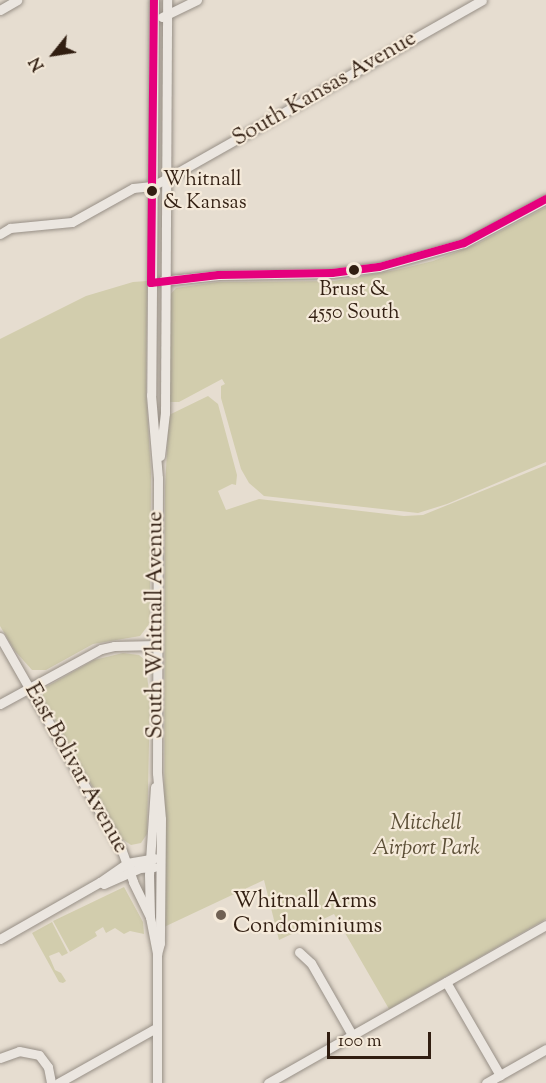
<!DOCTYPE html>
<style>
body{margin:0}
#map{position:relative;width:546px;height:1083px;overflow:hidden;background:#e6ddd0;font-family:"Sorts Mill Goudy",serif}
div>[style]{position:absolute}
.green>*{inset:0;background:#d2cdad}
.roads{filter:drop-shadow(0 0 2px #978f86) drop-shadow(0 0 2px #978f86)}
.minor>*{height:9px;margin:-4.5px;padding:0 4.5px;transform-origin:4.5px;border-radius:4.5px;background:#ebe6e0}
.bus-1>*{height:8px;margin:-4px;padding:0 4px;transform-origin:4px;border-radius:4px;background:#e5007d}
.dots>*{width:16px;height:16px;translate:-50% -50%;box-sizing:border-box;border:3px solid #f5eada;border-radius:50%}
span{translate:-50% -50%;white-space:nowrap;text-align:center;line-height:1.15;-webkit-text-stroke:4.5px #f5eada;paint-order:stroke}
.bus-label{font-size:20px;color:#311e11}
.left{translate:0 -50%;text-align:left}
.street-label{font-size:22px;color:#311e11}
.park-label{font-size:22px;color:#5c4f37;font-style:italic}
.poi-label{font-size:22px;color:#311e11}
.north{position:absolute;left:24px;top:24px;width:60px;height:60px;-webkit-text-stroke:4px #f5eada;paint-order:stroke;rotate:240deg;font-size:16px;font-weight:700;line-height:24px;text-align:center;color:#311e11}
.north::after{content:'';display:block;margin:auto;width:21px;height:27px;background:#311e11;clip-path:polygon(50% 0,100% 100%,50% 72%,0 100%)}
.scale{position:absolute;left:327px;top:1032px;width:104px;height:27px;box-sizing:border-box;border:3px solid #311e11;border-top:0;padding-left:8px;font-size:18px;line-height:21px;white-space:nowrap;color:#311e11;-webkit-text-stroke:4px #f5eada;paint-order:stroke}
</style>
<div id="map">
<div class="green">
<i style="clip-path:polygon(546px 207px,546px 462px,447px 504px,418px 513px,264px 496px,249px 483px,241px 469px,221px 398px,221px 386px,225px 384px,222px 379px,179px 402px,169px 402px,170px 295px,176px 288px,217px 282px,334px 281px,396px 270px,433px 261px,477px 244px)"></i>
<i style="clip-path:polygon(147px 281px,146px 392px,151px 473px,150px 623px,140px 636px,93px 644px,46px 670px,32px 670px,15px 651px,0 626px,0 339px,86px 296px,133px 282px)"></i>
<i style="clip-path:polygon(208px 396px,218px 404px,237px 475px,236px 485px,232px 484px,218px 491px,226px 510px,259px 499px,404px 516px,423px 515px,546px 465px,546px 919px,389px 1009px,334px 914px,279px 940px,264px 880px,164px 927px,165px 487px,169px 415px)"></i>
<i style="clip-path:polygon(123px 653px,139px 655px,145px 660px,150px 699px,147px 834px,141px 843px,131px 845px,122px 839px,42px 697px,46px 687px,94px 660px)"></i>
<i style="clip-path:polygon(124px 887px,143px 922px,144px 934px,130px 931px,124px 934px,115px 928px,106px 933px,103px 927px,95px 932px,97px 936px,70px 952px,53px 921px)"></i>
<i style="clip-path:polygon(52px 922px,68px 953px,62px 956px,59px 952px,49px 956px,55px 970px,61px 973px,66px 981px,63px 983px,59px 982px,32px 933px)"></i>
</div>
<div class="roads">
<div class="minor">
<i style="left:154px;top:0;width:395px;rotate:90.4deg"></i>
<i style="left:151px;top:395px;width:83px;rotate:85.2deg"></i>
<i style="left:158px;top:478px;width:295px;rotate:90.2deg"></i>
<i style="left:157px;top:773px;width:46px;rotate:85deg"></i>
<i style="left:161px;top:819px;width:124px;rotate:90.5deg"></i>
<i style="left:160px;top:943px;width:11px;rotate:105deg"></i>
<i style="left:157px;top:954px;width:129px;rotate:90deg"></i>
<i style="left:0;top:10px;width:20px;rotate:-30deg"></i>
<i style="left:162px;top:17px;width:39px;rotate:-26deg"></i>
<i style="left:0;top:234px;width:12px;rotate:-31deg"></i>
<i style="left:10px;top:228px;width:62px;rotate:-5.5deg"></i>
<i style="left:72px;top:222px;width:70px;rotate:-29.1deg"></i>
<i style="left:133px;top:188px;width:19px;rotate:-6deg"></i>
<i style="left:152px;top:186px;width:16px;rotate:-27deg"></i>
<i style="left:166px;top:179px;width:363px;rotate:-29.5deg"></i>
<i style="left:162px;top:281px;width:57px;rotate:-6deg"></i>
<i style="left:219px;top:275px;width:113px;rotate:-1deg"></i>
<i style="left:332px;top:273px;width:47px;rotate:-7.3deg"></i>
<i style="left:379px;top:267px;width:88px;rotate:-15.8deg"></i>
<i style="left:464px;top:243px;width:93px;rotate:-28.2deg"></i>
<i style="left:160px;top:456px;width:43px;rotate:-83.4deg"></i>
<i style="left:165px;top:413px;width:413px;rotate:-89.7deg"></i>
<i style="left:0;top:637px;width:246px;rotate:60.3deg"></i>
<i style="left:122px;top:851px;width:33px;rotate:70deg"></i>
<i style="left:133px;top:882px;width:39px;rotate:64deg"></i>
<i style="left:0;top:704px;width:115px;rotate:-28.6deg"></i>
<i style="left:101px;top:649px;width:13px;rotate:-13deg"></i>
<i style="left:114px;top:646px;width:43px;rotate:-1.3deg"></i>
<i style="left:155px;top:787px;width:88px;rotate:93.9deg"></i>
<i style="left:149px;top:875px;width:42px;rotate:88.6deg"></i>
<i style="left:150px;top:917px;width:38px;rotate:79deg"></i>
<i style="left:100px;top:882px;width:4px;rotate:27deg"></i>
<i style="left:104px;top:884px;width:39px;rotate:-24deg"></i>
<i style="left:140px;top:868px;width:14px;rotate:-4deg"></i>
<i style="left:0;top:939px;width:115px;rotate:-29.7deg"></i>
<i style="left:100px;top:882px;width:33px;rotate:-35deg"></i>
<i style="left:127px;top:863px;width:28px;rotate:-10deg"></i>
<i style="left:299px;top:952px;width:16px;rotate:43deg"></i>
<i style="left:311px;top:963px;width:83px;rotate:60.3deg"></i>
<i style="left:446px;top:982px;width:108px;rotate:59.9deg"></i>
<i style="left:0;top:1058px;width:20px;rotate:-20deg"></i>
<i style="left:19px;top:1051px;width:20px;rotate:11deg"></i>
<i style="left:39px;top:1055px;width:15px;rotate:53deg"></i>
<i style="left:48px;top:1067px;width:16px;rotate:79deg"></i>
<i style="left:58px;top:1083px;width:112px;rotate:-29.3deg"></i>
<i style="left:268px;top:1083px;width:320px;rotate:-29.6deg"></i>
<i style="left:486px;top:1083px;width:69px;rotate:-29.5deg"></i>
</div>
</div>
<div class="bus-1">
<i style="left:151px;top:283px;width:68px;rotate:-6.7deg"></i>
<i style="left:219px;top:275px;width:113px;rotate:-1deg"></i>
<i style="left:332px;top:273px;width:47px;rotate:-7.3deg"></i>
<i style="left:379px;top:267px;width:88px;rotate:-15.8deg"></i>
<i style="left:464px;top:243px;width:93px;rotate:-28.2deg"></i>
<i style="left:151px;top:283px;width:283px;rotate:-89.4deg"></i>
</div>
<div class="dots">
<i style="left:152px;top:191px;background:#311e11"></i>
<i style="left:354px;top:270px;background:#311e11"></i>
<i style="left:221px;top:915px;background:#706154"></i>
</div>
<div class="bus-label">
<span class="left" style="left:163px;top:192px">Whitnall<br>&amp; Kansas</span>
<span style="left:354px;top:302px">Brust &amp;<br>4550 South</span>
</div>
<div class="street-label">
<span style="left:325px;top:90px;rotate:-30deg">South Kansas Avenue</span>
<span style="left:157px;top:625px;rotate:-90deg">South Whitnall Avenue</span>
<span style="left:75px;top:769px;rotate:61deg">East Bolivar Avenue</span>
</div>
<div class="park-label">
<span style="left:426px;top:837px">Mitchell<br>Airport Park</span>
</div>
<div class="poi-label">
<span class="left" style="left:233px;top:915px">Whitnall Arms<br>Condominiums</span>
</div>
<div class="north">N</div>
<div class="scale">100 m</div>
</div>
